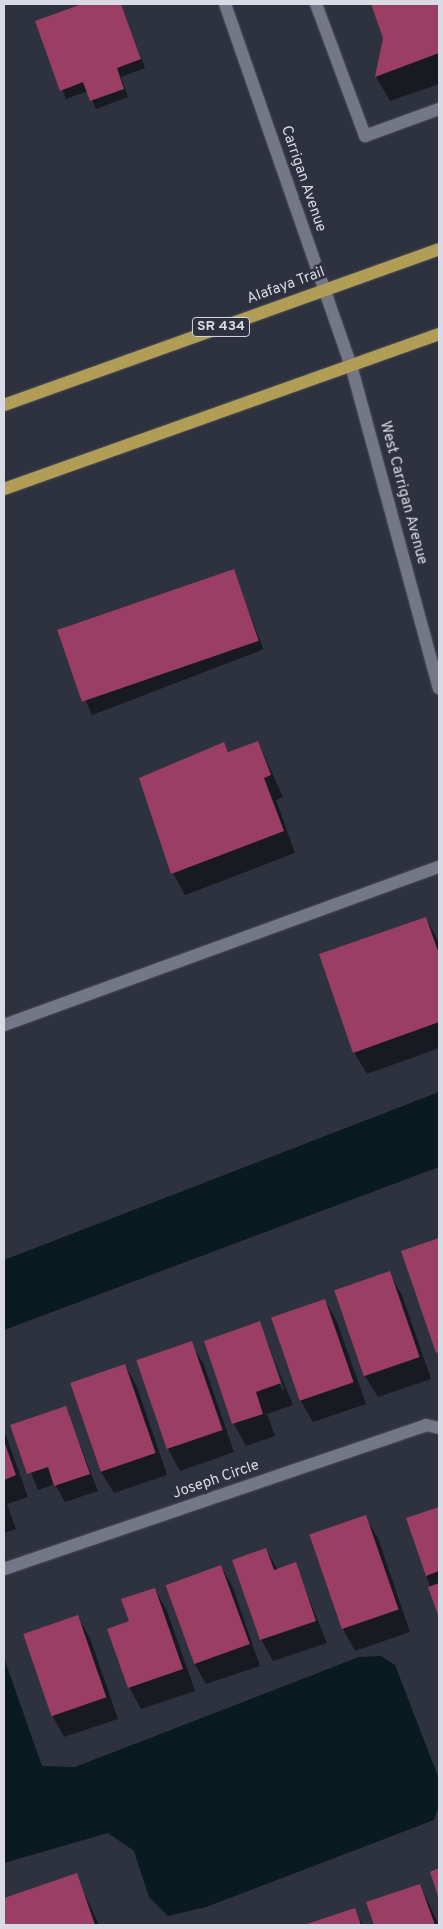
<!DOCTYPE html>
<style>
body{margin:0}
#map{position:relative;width:443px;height:1929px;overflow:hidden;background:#2e313e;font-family:Overpass,sans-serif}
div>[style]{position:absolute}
.water>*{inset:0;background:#091a21}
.shadow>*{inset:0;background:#0007;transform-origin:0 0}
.building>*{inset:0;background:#9b3e64;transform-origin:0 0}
.roads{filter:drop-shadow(0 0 1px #4d4f5a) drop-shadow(0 0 1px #4d4f5a)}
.lane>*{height:12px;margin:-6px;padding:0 6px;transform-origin:6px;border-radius:6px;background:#747786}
.street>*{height:12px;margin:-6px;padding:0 6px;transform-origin:6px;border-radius:6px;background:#747786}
.primary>*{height:12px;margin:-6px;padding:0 6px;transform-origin:6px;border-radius:6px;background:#b19d55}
span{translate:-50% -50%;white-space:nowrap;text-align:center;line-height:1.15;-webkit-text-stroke:5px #2e313e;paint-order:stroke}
.shield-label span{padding:1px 4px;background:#2e313e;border:1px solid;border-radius:4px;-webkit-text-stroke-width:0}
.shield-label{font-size:14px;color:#d9dae3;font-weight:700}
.street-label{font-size:15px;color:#d9dae3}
.frame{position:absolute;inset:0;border:5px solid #d9dae3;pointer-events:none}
</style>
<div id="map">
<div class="water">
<i style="clip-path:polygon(439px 1092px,439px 1167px,4px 1330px,4px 1260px)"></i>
<i style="clip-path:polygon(381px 1656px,395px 1665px,439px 1779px,439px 1804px,434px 1820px,206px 1907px,168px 1916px,149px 1897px,134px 1851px,108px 1833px,4px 1863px,4px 1658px,42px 1766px,75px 1767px,359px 1657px)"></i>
</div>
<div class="shadow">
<i style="clip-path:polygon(86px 4px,121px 4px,145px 68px,121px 77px,128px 97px,96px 109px,88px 91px,66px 99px,36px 22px)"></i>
<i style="clip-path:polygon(372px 4px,439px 4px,439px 84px,390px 101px,376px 77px,384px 38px)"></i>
<i style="left:233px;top:570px;width:85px;height:184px;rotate:69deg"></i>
<i style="clip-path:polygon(258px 742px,283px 797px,276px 800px,295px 853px,185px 895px,173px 873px,224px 743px,229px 752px)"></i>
<i style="clip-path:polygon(426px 918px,439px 943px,439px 1048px,367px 1074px,354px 1052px)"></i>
<i style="clip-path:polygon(439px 1239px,439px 1356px,402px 1252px)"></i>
<i style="clip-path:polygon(389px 1273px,402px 1295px,431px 1379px,378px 1397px,365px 1376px)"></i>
<i style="clip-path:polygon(325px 1300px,337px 1322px,366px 1404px,313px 1422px,301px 1401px)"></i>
<i style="clip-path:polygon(evenodd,259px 1323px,293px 1405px,267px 1414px,275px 1436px,246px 1446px,234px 1424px,205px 1341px,259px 1323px,266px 1345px,269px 1345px,284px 1389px,282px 1390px,266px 1345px)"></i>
<i style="clip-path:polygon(191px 1343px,204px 1365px,234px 1452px,180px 1471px,168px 1449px,138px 1361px)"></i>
<i style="clip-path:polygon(125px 1365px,137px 1387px,167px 1475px,114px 1493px,101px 1472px,71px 1384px)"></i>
<i style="clip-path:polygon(65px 1407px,98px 1491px,65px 1502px,55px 1484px,38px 1490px,12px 1426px)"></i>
<i style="clip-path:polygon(4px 1430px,28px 1497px,7px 1504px,16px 1529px,4px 1533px)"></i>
<i style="clip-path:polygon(439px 1509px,439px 1615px,408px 1519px)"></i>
<i style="clip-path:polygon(365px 1517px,378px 1538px,410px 1632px,355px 1651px,343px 1629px,310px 1536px)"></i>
<i style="clip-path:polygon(266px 1550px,278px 1570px,295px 1564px,327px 1643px,273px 1661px,261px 1639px)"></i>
<i style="clip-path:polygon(221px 1566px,233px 1588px,260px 1666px,206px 1684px,194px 1663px,167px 1585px)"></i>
<i style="clip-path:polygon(155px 1589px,167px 1611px,195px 1691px,141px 1709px,129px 1687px,130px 1622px)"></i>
<i style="clip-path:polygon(78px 1617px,90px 1638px,118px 1719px,64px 1737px,52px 1715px)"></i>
<i style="clip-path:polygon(76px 1875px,99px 1925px,5px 1925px,4px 1900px)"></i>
<i style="clip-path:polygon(420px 1885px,439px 1925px,375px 1925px,367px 1903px)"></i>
<i style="clip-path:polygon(354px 1909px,363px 1925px,307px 1925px)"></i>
</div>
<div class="building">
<i style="clip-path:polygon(82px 4px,121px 4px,141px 59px,117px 68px,124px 89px,90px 101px,83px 82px,60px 91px,35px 21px)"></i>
<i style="clip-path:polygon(371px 4px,439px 4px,439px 53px,375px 77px,383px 38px)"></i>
<i style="left:234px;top:569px;width:76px;height:187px;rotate:71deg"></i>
<i style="clip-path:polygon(258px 741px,271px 775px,264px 778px,284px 831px,171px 874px,139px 778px,224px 742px,228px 752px)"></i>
<i style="clip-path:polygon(426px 917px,439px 954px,439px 1022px,353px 1053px,319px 954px)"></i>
<i style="clip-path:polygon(439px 1238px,439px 1352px,436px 1353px,401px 1251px)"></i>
<i style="left:390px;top:1271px;width:91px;height:59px;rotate:71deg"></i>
<i style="left:325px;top:1299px;width:88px;height:57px;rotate:71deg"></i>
<i style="clip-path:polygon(260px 1321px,281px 1383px,256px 1392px,263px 1414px,232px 1424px,204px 1341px)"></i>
<i style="left:192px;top:1341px;width:94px;height:59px;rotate:71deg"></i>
<i style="left:125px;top:1364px;width:94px;height:58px;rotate:71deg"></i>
<i style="clip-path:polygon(66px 1406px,90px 1474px,54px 1486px,48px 1467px,27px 1474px,10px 1425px)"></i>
<i style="clip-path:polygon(4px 1441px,16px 1475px,4px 1480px)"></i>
<i style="clip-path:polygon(439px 1507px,439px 1571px,426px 1576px,406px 1518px)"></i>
<i style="left:366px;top:1515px;width:100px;height:60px;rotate:71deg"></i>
<i style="clip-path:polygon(266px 1548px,274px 1570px,296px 1562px,316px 1621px,260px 1640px,232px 1560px)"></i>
<i style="left:221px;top:1565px;width:84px;height:59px;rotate:70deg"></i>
<i style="clip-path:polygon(439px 1583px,439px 1618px,428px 1587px)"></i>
<i style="clip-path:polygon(155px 1588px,183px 1669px,128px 1688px,107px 1629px,129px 1621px,121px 1599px)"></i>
<i style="left:78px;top:1615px;width:87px;height:58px;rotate:71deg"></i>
<i style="clip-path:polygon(439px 1868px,439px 1899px,430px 1872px)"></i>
<i style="clip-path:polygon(77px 1873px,95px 1925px,4px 1925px,4px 1898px)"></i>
<i style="clip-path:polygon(420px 1884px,435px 1925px,374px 1925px,366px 1902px)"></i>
<i style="clip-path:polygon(355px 1908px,361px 1925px,304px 1925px)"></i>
</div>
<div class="roads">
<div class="lane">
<i style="left:316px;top:4px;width:141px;rotate:69.6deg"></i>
<i style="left:365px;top:136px;width:79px;rotate:-20deg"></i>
<i style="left:4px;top:1025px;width:463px;rotate:-20deg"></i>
</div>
<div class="street">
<i style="left:225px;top:4px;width:382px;rotate:70.8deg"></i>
<i style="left:351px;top:365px;width:335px;rotate:74.8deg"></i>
<i style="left:4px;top:1569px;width:446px;rotate:-18.8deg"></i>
<i style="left:426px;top:1425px;width:13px;rotate:13deg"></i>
</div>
<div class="primary">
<i style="left:4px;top:405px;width:462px;rotate:-19.7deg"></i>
<i style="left:4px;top:489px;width:462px;rotate:-19.6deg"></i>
</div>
</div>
<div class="shield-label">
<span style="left:221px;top:327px">SR 434</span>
</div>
<div class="street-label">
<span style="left:303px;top:179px;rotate:71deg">Carrigan Avenue</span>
<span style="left:286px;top:286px;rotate:-20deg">Alafaya Trail</span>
<span style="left:403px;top:493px;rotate:75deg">West Carrigan Avenue</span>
<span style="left:216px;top:1480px;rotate:-19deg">Joseph Circle</span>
</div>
<div class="frame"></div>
</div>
